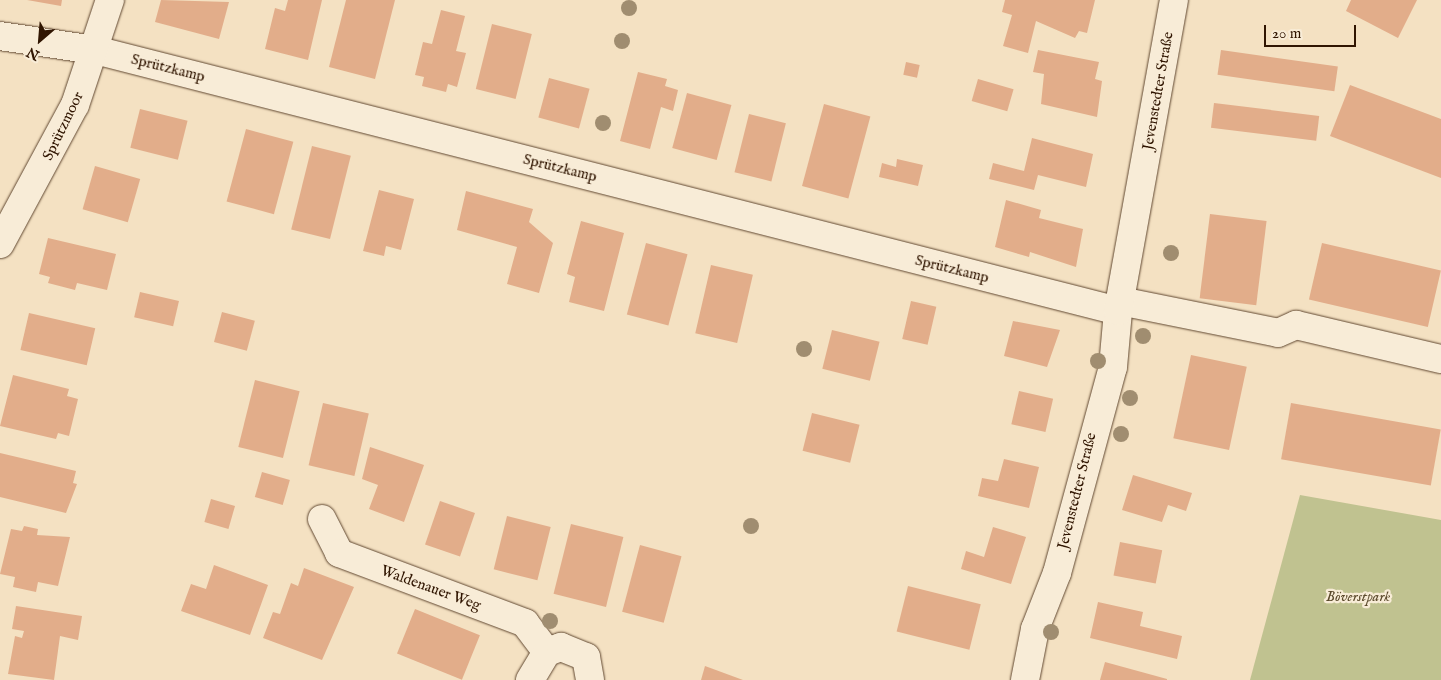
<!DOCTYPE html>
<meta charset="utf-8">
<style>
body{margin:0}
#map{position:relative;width:1441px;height:680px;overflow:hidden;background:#f4e1c2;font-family:"IM FELL English",serif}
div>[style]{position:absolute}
.green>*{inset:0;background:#c0c290}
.building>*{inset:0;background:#e2ad8a;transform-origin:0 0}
.roads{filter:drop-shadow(0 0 1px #614831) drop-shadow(0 0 1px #614831)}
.minor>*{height:28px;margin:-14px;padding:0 14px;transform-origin:14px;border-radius:14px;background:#f8ecd7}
.trees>*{width:16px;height:16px;margin:-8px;border-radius:50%;background:#a08d70}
span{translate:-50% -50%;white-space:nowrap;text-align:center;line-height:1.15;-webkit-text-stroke:4.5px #f8ecd7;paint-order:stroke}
.street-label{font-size:15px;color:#301501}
.park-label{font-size:15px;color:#5b492c;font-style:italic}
.north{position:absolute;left:15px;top:15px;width:50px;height:50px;-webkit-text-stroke:4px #f8ecd7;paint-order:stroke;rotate:207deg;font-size:14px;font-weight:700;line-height:20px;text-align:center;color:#301501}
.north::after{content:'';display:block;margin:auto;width:18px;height:22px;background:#301501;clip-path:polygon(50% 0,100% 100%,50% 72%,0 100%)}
.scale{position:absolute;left:1264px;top:25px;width:92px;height:22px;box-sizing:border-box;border:2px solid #301501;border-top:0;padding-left:6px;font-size:15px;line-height:18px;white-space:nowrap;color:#301501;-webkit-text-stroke:4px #f8ecd7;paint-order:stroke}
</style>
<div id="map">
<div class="green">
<i style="clip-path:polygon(1300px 495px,1441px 520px,1441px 680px,1250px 680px)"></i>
</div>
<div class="building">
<i style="clip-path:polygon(27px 0,62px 0,61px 6px)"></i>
<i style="clip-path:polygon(161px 0,229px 2px,219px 39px,155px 22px)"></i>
<i style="clip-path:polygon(288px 0,322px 0,308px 60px,265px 49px,275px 8px,285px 11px)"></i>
<i style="clip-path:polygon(346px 0,395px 0,375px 79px,329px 67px)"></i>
<i style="clip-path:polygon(1005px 0,1095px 0,1087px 33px,1079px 31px,1075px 38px,1036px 21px,1028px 53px,1003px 46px,1012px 15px,1002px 12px)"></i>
<i style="clip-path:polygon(1351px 0,1417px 0,1398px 38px,1346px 11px)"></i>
<i style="clip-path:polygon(441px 10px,465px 16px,456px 51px,466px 53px,457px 87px,448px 84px,446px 92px,422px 86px,424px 77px,415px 75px,423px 42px,432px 44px)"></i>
<i style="left:492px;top:24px;width:41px;height:67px;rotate:14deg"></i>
<i style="clip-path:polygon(1038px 50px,1099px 62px,1095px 79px,1102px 81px,1097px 117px,1041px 104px,1044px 74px,1033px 72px)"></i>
<i style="left:1221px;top:50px;width:118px;height:25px;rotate:8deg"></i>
<i style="left:906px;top:62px;width:14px;height:13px;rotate:12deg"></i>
<i style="clip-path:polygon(638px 72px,667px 79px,665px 86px,678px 90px,673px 111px,661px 107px,650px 149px,620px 141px)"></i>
<i style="left:549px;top:78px;width:42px;height:41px;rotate:15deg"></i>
<i style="left:978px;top:79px;width:37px;height:23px;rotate:16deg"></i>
<i style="clip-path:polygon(1350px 85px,1441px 119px,1441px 178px,1330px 136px)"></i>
<i style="left:687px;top:93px;width:46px;height:57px;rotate:15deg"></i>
<i style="left:1214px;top:103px;width:106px;height:25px;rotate:7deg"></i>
<i style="left:824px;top:104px;width:48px;height:85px;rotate:15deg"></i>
<i style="left:140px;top:109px;width:49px;height:40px;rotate:14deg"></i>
<i style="left:749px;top:114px;width:38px;height:60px;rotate:14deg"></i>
<i style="left:246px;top:129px;width:49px;height:75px;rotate:15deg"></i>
<i style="clip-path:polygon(1032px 138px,1093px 154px,1086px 187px,1038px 175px,1034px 190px,989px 179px,993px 163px,1024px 171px)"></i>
<i style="left:312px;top:146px;width:40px;height:86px;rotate:14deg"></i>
<i style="clip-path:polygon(897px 159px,923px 165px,918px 186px,879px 177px,882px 163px,896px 167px)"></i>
<i style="left:95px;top:166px;width:47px;height:45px;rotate:16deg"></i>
<i style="clip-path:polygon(379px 190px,414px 199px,401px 250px,386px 246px,384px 256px,363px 251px)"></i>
<i style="clip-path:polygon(466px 191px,533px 209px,529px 222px,553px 243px,539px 293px,507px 284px,517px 247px,457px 230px)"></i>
<i style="clip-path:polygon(1006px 200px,1041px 210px,1039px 218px,1083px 229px,1076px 267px,1030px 252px,1029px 257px,995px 247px)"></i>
<i style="left:1210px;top:214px;width:57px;height:85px;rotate:7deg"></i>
<i style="clip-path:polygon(581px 221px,624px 233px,604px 311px,569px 302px,575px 277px,567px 274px)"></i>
<i style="clip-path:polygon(48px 238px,116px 254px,107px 290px,77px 283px,75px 290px,48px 283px,50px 277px,39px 274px)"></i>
<i style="left:646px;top:243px;width:43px;height:74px;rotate:15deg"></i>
<i style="left:1322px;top:243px;width:122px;height:58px;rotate:13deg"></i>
<i style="left:711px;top:265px;width:43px;height:70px;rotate:13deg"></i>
<i style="left:140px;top:292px;width:40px;height:26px;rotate:13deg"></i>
<i style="left:911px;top:301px;width:26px;height:39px;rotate:13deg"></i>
<i style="left:222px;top:312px;width:34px;height:31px;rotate:15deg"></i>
<i style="left:29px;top:313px;width:68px;height:38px;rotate:13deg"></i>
<i style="clip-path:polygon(1013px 321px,1060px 330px,1047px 367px,1004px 356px)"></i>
<i style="left:832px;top:330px;width:49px;height:40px;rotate:14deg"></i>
<i style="left:1191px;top:355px;width:57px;height:85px;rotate:12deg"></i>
<i style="clip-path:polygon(13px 375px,69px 389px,67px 396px,78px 399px,69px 436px,58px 433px,56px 439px,0 426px)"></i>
<i style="left:255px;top:380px;width:46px;height:69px;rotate:14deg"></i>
<i style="left:1019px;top:391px;width:35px;height:34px;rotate:13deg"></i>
<i style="left:323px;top:403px;width:47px;height:64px;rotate:13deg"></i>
<i style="left:1291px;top:403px;width:152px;height:57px;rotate:10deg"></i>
<i style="left:812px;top:413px;width:49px;height:39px;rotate:14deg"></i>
<i style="clip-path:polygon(370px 447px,424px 465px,404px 522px,369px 509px,378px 485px,362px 479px)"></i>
<i style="clip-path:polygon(0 453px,76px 471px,73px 483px,77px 484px,66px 513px,0 497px)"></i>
<i style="clip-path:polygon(1004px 459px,1039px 467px,1029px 508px,978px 496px,982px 478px,998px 481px)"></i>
<i style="left:262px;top:472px;width:29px;height:26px;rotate:16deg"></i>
<i style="clip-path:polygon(1133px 475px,1192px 493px,1186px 511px,1168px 505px,1162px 522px,1122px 510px)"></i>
<i style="left:211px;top:499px;width:25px;height:24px;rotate:16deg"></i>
<i style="left:440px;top:501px;width:37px;height:46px;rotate:19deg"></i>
<i style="left:507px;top:516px;width:45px;height:55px;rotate:14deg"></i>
<i style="left:571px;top:524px;width:54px;height:72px;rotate:14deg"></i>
<i style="clip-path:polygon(24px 526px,38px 529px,37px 535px,70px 537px,58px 586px,38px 582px,36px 592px,13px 587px,15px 577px,0 574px,11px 529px,22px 531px)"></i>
<i style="clip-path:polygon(993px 527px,1026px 537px,1011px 584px,961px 569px,966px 551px,984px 557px)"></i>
<i style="left:1120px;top:542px;width:43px;height:34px;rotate:11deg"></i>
<i style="left:640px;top:545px;width:43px;height:69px;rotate:15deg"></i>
<i style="clip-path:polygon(214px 565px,268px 585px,250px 635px,181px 611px,191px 584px,206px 589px)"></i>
<i style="clip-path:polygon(304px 568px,354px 587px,322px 660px,263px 638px,273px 612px,280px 614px,291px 583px,298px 586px)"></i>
<i style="left:908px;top:586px;width:75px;height:47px;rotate:14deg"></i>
<i style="clip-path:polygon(1098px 602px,1143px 612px,1140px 626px,1182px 636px,1177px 659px,1090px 638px)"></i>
<i style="clip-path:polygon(16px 606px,82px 616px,78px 640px,60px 636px,54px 680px,8px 674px,15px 636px,22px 638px,24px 631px,12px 629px)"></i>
<i style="left:415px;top:609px;width:70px;height:48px;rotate:22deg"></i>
<i style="clip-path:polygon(1105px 662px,1167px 679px,1167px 680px,1100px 680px)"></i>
<i style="clip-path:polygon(705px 666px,743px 680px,701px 680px)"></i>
</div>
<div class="roads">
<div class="minor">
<i style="left:0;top:36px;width:96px;rotate:8.4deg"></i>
<i style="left:95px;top:50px;width:1056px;rotate:14.31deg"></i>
<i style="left:0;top:244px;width:158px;rotate:-61.7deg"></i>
<i style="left:75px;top:105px;width:111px;rotate:-71.6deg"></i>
<i style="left:1120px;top:301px;width:161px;rotate:11.4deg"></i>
<i style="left:1278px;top:333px;width:20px;rotate:-24deg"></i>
<i style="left:1296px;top:325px;width:149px;rotate:13.2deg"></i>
<i style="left:322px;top:519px;width:38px;rotate:63deg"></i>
<i style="left:339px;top:553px;width:199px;rotate:20.6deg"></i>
<i style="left:525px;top:623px;width:36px;rotate:53deg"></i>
<i style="left:530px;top:680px;width:33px;rotate:-59deg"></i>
<i style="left:547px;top:652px;width:15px;rotate:-20deg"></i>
<i style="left:561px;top:647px;width:27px;rotate:22deg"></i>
<i style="left:586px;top:657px;width:23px;rotate:80deg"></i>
<i style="left:1025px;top:680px;width:52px;rotate:-78.9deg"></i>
<i style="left:1035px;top:629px;width:60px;rotate:-68.6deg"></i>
<i style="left:1057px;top:573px;width:213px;rotate:-74.8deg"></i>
<i style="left:1113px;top:367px;width:56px;rotate:-84.9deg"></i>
<i style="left:1118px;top:311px;width:316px;rotate:-79.8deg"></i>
</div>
</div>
<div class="trees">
<i style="left:629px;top:8px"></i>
<i style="left:622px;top:41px"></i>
<i style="left:603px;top:123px"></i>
<i style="left:1171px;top:253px"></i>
<i style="left:1143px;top:336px"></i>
<i style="left:804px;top:349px"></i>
<i style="left:1098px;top:361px"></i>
<i style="left:1130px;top:398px"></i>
<i style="left:1121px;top:434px"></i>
<i style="left:751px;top:526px"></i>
<i style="left:550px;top:621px"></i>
<i style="left:1051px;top:632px"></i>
</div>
<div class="street-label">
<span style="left:168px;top:68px;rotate:14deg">Sprützkamp</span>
<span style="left:1158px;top:91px;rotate:-80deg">Jevenstedter Straße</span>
<span style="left:63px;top:126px;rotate:-64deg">Sprützmoor</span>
<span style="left:560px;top:168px;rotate:14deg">Sprützkamp</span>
<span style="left:952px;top:269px;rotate:14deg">Sprützkamp</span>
<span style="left:1077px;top:491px;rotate:-76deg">Jevenstedter Straße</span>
<span style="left:431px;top:588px;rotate:20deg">Waldenauer Weg</span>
</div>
<div class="park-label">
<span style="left:1358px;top:597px">Böverstpark</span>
</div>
<div class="north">N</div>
<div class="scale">20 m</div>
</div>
